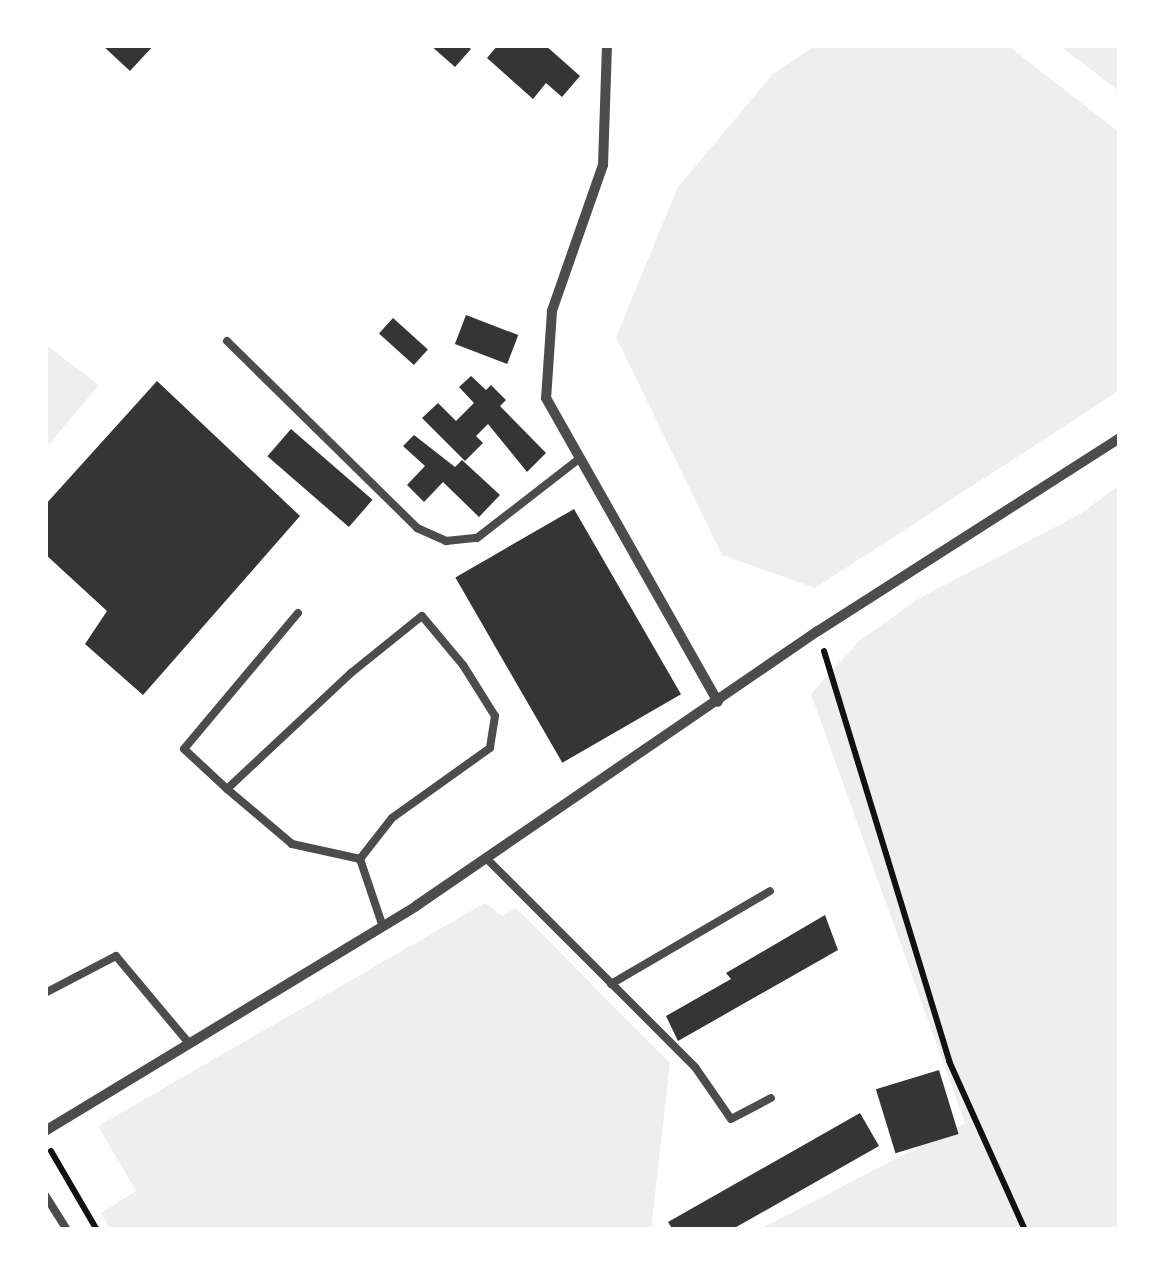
<!DOCTYPE html>
<style>
body{margin:0}
#map{position:relative;width:1165px;height:1275px;overflow:hidden;background:#fff;font-family:Quicksand,sans-serif}
div>[style]{position:absolute}
.green>*{inset:0;background:#eee}
.building>*{inset:0;background:#353535;transform-origin:0 0}
.path>*{height:6px;margin:-3px;padding:0 3px;transform-origin:3px;border-radius:3px;background:#111}
.service>*{height:8px;margin:-4px;padding:0 4px;transform-origin:4px;border-radius:4px;background:#4c4c4c}
.minor>*{height:10px;margin:-5px;padding:0 5px;transform-origin:5px;border-radius:5px;background:#4c4c4c}
span{translate:-50% -50%;white-space:nowrap;text-align:center;line-height:1.15;-webkit-text-stroke:8px #fff;paint-order:stroke}
.frame{position:absolute;inset:0;border:48px solid #fff;pointer-events:none}
</style>
<div id="map">
<div class="green">
<i style="clip-path:polygon(816px 45px,1007px 45px,1120px 133px,1120px 390px,815px 588px,722px 555px,616px 337px,678px 187px,773px 74px)"></i>
<i style="clip-path:polygon(1059px 45px,1120px 45px,1120px 92px)"></i>
<i style="clip-path:polygon(45px 344px,99px 385px,45px 449px)"></i>
<i style="clip-path:polygon(1120px 485px,1120px 1230px,758px 1230px,965px 1123px,811px 694px,859px 641px,918px 599px,1080px 514px)"></i>
<i style="clip-path:polygon(485px 903px,502px 916px,516px 908px,670px 1063px,651px 1230px,111px 1230px,101px 1213px,136px 1191px,98px 1126px)"></i>
</div>
<div class="building">
<i style="clip-path:polygon(102px 45px,154px 45px,130px 71px)"></i>
<i style="clip-path:polygon(430px 45px,466px 45px,471px 49px,455px 67px)"></i>
<i style="clip-path:polygon(498px 45px,545px 45px,580px 76px,562px 97px,546px 83px,533px 99px,487px 58px)"></i>
<i style="left:466px;top:315px;width:56px;height:31px;rotate:21deg"></i>
<i style="left:393px;top:318px;width:47px;height:21px;rotate:42deg"></i>
<i style="clip-path:polygon(471px 376px,486px 390px,491px 385px,506px 400px,500px 406px,546px 453px,527px 472px,488px 424px,476px 436px,483px 443px,465px 461px,422px 418px,438px 403px,456px 421px,474px 403px,459px 387px)"></i>
<i style="clip-path:polygon(157px 381px,300px 516px,143px 695px,85px 644px,107px 611px,45px 554px,45px 505px)"></i>
<i style="left:291px;top:429px;width:108px;height:36px;rotate:41deg"></i>
<i style="clip-path:polygon(414px 435px,455px 467px,462px 460px,500px 495px,479px 517px,443px 482px,424px 502px,407px 485px,425px 466px,403px 446px)"></i>
<i style="left:574px;top:509px;width:214px;height:137px;rotate:60deg"></i>
<i style="clip-path:polygon(825px 915px,838px 950px,678px 1041px,666px 1016px,731px 979px,726px 973px)"></i>
<i style="left:939px;top:1070px;width:67px;height:66px;rotate:73deg"></i>
<i style="clip-path:polygon(860px 1113px,879px 1146px,731px 1230px,673px 1230px,668px 1222px)"></i>
</div>
<div class="path">
<i style="left:824px;top:651px;width:429px;rotate:73deg"></i>
<i style="left:949px;top:1061px;width:185px;rotate:65.8deg"></i>
<i style="left:51px;top:1151px;width:91px;rotate:59.8deg"></i>
</div>
<div class="service">
<i style="left:227px;top:341px;width:267px;rotate:44.5deg"></i>
<i style="left:417px;top:528px;width:32px;rotate:24deg"></i>
<i style="left:446px;top:541px;width:31px;rotate:-6deg"></i>
<i style="left:477px;top:538px;width:130px;rotate:-37.8deg"></i>
<i style="left:298px;top:613px;width:177px;rotate:130deg"></i>
<i style="left:184px;top:749px;width:59px;rotate:42.9deg"></i>
<i style="left:227px;top:789px;width:170px;rotate:-43.1deg"></i>
<i style="left:351px;top:673px;width:91px;rotate:-38.8deg"></i>
<i style="left:422px;top:616px;width:64px;rotate:50.1deg"></i>
<i style="left:463px;top:665px;width:60px;rotate:57.9deg"></i>
<i style="left:495px;top:716px;width:32px;rotate:99deg"></i>
<i style="left:490px;top:748px;width:120px;rotate:144.5deg"></i>
<i style="left:392px;top:818px;width:52px;rotate:128deg"></i>
<i style="left:360px;top:859px;width:69px;rotate:71.3deg"></i>
<i style="left:227px;top:789px;width:85px;rotate:40.2deg"></i>
<i style="left:292px;top:844px;width:70px;rotate:12.4deg"></i>
<i style="left:486px;top:858px;width:296px;rotate:45deg"></i>
<i style="left:695px;top:1067px;width:63px;rotate:55.3deg"></i>
<i style="left:731px;top:1119px;width:45px;rotate:-27.7deg"></i>
<i style="left:611px;top:984px;width:184px;rotate:-30.3deg"></i>
<i style="left:45px;top:993px;width:80px;rotate:-27.5deg"></i>
<i style="left:116px;top:956px;width:111px;rotate:50.1deg"></i>
<i style="left:45px;top:1195px;width:41px;rotate:57.8deg"></i>
</div>
<div class="minor">
<i style="left:607px;top:45px;width:120px;rotate:91.9deg"></i>
<i style="left:603px;top:165px;width:155px;rotate:109.3deg"></i>
<i style="left:552px;top:311px;width:87px;rotate:93.9deg"></i>
<i style="left:546px;top:398px;width:349px;rotate:60.5deg"></i>
<i style="left:45px;top:1131px;width:434px;rotate:-31.2deg"></i>
<i style="left:416px;top:906px;width:487px;rotate:-34.4deg"></i>
<i style="left:818px;top:631px;width:358px;rotate:-32.6deg"></i>
</div>
<div class="frame"></div>
</div>
